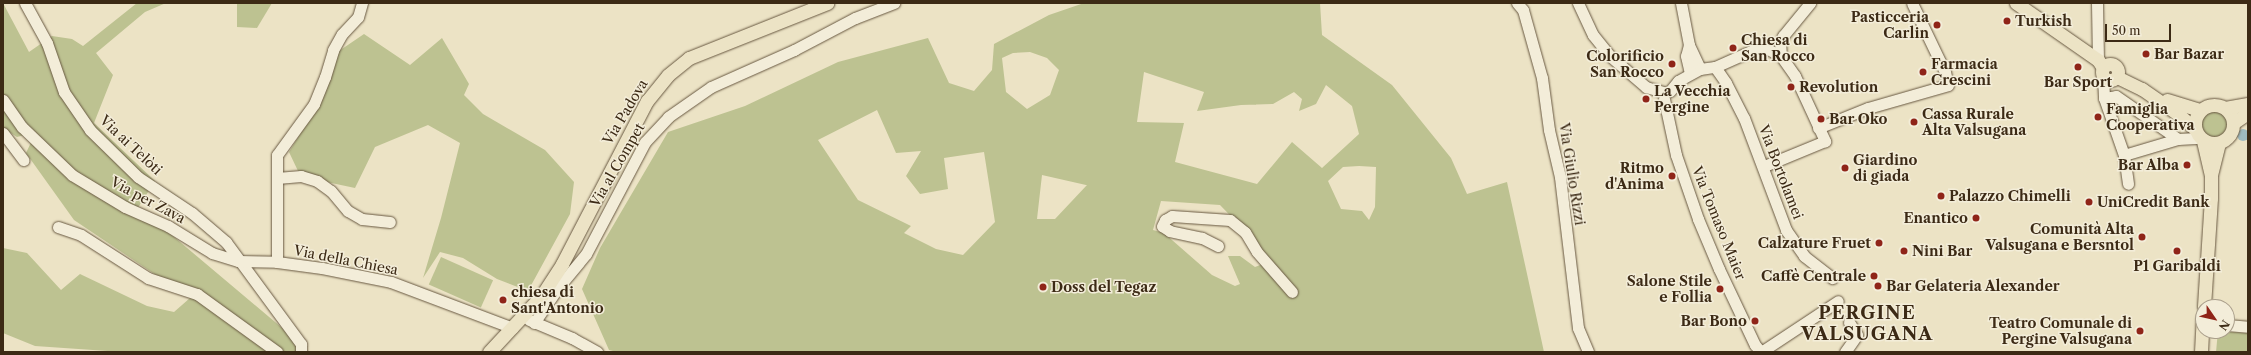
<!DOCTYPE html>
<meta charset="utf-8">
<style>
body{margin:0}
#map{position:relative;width:2251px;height:355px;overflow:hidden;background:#ece3c5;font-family:"Libre Caslon Text",serif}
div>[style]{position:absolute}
.green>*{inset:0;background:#bdc291;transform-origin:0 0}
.round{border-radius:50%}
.water>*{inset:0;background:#9fbbc0}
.roads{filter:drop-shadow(0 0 1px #685841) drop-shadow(0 0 1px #685841)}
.minor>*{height:11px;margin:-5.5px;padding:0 5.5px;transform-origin:5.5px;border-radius:5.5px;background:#f3edd9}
.major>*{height:13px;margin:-6.5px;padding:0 6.5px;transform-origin:6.5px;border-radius:6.5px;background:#ece3c5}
.major>.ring{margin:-6.5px;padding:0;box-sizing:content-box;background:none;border:13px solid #ece3c5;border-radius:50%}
.dots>*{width:11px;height:11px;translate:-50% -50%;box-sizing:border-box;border:2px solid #f3edd9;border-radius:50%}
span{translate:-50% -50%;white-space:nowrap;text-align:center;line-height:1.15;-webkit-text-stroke:3px #f3edd9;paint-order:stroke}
.poi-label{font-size:14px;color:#3c2a15;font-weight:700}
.right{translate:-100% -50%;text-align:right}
.left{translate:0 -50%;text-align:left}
.street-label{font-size:14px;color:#3c2a15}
.district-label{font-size:18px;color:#3c2a15;font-weight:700;letter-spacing:1px}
.frame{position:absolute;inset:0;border:4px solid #3c2a15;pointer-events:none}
.north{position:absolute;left:2195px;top:299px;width:40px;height:40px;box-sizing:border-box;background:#f3edd9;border:1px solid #aa9f8b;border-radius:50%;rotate:124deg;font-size:11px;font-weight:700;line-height:16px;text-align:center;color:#3c2a15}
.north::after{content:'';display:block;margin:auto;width:14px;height:18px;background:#8f2418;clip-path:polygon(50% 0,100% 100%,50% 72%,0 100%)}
.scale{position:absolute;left:2105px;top:24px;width:66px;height:18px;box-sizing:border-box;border:2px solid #3c2a15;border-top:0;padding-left:5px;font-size:12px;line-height:14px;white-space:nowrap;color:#3c2a15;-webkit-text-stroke:3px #f3edd9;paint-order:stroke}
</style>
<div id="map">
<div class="green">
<i style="clip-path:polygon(3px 3px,29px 52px,52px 36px,72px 39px,83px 46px,137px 3px,166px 3px,145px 12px,96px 53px,113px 75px,94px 123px,155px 181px,134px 214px,161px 226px,300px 343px,296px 352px,122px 352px,35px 346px,3px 333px,3px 248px,27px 253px,61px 290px,80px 274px,147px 306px,174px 312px,190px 298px,74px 220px,26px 153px,36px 132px,17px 137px,3px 128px)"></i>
<i style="clip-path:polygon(237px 3px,272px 3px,257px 28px,237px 27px)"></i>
<i style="clip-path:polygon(evenodd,1084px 3px,1320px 3px,1322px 35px,1392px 85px,1451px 158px,1467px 194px,1507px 182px,1544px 352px,617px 352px,609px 350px,582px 289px,600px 248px,668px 132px,745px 106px,838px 62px,928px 38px,949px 83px,974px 91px,992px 70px,994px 44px,1049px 15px,1084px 3px,1030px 52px,1047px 58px,1059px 70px,1050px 95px,1027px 109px,1006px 92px,1002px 58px,1013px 53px,1030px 52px,1084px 3px,1144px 72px,1204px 92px,1197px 111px,1241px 105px,1273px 104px,1294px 92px,1302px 99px,1299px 111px,1316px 104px,1326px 85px,1352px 106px,1359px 134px,1322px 168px,1292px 142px,1257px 184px,1175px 162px,1184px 123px,1137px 122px,1144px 72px,1084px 3px,877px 110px,896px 153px,921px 151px,906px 176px,920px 194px,948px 189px,944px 158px,984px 152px,995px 222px,963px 255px,936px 249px,904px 233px,911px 226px,858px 200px,818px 140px,877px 110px,1084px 3px,1359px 166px,1376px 167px,1375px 207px,1369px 220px,1362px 211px,1341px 209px,1328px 181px,1343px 167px,1359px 166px,1084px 3px,1042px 175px,1086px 185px,1087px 185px,1055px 219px,1037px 219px,1042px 175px,1084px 3px,1161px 201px,1220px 205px,1259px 245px,1263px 264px,1255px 267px,1240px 256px,1228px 256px,1240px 284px,1235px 286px,1212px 275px,1164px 233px,1153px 230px,1161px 201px)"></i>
<i style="clip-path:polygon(364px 34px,410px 65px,442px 38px,469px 84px,464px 95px,483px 114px,545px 150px,574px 182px,570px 214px,528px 291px,497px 279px,463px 258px,440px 252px,423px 278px,441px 218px,460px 143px,428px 125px,375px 147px,355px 188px,322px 181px,298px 171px,289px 152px,316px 108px,339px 51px)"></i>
<i class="round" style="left:2201px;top:111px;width:26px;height:26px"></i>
<i style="left:441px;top:257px;width:57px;height:30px;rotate:24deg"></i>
<i style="clip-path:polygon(2218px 331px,2248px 333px,2248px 352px,2216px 352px)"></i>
</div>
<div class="water">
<i class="round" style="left:2237px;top:129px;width:12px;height:12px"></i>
</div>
<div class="roads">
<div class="minor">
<i style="left:25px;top:3px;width:46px;rotate:61.2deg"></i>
<i style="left:47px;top:43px;width:52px;rotate:70.9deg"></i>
<i style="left:64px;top:92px;width:46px;rotate:55.6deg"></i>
<i style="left:90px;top:130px;width:67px;rotate:44.4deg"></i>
<i style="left:138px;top:177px;width:65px;rotate:33.7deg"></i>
<i style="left:192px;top:213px;width:45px;rotate:40.5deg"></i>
<i style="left:226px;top:242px;width:127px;rotate:53.7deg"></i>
<i style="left:301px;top:344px;width:8px;rotate:90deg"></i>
<i style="left:1517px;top:3px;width:9px;rotate:49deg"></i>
<i style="left:1523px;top:10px;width:71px;rotate:74.4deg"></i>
<i style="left:1542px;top:78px;width:52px;rotate:82.3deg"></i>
<i style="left:1549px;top:130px;width:48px;rotate:76.8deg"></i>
<i style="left:1560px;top:177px;width:152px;rotate:83.2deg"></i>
<i style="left:1578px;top:328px;width:26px;rotate:67deg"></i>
<i style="left:1578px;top:3px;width:35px;rotate:65deg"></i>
<i style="left:1593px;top:35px;width:27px;rotate:51deg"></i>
<i style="left:1610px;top:56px;width:48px;rotate:40.7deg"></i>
<i style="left:1646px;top:87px;width:18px;rotate:16deg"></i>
<i style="left:1681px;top:3px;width:43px;rotate:79.2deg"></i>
<i style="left:1689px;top:45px;width:26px;rotate:65deg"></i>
<i style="left:2097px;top:3px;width:57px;rotate:89deg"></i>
<i style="left:1689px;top:45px;width:11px;rotate:105deg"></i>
<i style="left:1686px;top:56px;width:18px;rotate:77deg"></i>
<i style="left:1781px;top:56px;width:13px;rotate:-94deg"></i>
<i style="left:1780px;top:43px;width:8px;rotate:-67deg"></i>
<i style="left:1783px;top:36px;width:43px;rotate:-50.7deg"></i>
<i style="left:1715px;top:67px;width:19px;rotate:55deg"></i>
<i style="left:1726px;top:83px;width:39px;rotate:63deg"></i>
<i style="left:1744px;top:118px;width:120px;rotate:69.4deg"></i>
<i style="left:1786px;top:230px;width:32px;rotate:55deg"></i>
<i style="left:1804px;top:256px;width:36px;rotate:38deg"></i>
<i style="left:2103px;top:77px;width:21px;rotate:87deg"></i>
<i style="left:2104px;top:98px;width:60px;rotate:70.7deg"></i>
<i style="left:2124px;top:155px;width:29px;rotate:82deg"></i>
<i style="left:1670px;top:91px;width:13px;rotate:-51deg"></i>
<i style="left:1678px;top:81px;width:25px;rotate:-29deg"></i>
<i style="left:1700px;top:69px;width:15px;rotate:-8deg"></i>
<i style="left:1715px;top:67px;width:51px;rotate:-24.1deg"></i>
<i style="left:1762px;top:46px;width:21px;rotate:28deg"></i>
<i style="left:1781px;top:56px;width:24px;rotate:55deg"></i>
<i style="left:1795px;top:76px;width:72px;rotate:65.2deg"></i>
<i style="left:1825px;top:141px;width:66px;rotate:157.7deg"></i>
<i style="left:2104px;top:98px;width:12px;rotate:-9deg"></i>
<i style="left:2116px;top:96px;width:75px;rotate:34.7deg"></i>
<i style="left:1664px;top:99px;width:57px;rotate:77.9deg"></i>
<i style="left:1676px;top:155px;width:68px;rotate:71deg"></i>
<i style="left:1698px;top:219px;width:54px;rotate:67.2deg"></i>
<i style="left:1719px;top:269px;width:84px;rotate:64.7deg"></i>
<i style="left:1755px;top:345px;width:9px;rotate:49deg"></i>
<i style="left:3px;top:100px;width:33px;rotate:55deg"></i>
<i style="left:22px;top:127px;width:69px;rotate:43.8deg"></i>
<i style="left:72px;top:175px;width:62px;rotate:31.1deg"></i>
<i style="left:125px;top:207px;width:47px;rotate:23.8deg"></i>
<i style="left:168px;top:226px;width:52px;rotate:31.5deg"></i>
<i style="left:212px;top:253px;width:27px;rotate:17deg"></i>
<i style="left:238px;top:261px;width:39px;rotate:1deg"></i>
<i style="left:277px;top:262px;width:45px;rotate:7.6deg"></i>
<i style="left:322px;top:268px;width:70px;rotate:11.5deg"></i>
<i style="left:391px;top:282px;width:130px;rotate:20.7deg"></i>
<i style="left:1818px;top:128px;width:54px;rotate:-21.8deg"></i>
<i style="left:1868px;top:108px;width:83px;rotate:-16deg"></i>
<i style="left:1948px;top:85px;width:13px;rotate:-103deg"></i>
<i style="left:1945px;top:72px;width:76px;rotate:-115.6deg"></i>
<i style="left:3px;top:133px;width:34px;rotate:53deg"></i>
<i style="left:2124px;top:155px;width:56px;rotate:-16.5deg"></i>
<i style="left:2178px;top:139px;width:22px;rotate:-3deg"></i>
<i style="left:277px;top:178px;width:24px;rotate:-5deg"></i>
<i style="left:301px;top:176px;width:17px;rotate:17deg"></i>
<i style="left:317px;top:181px;width:17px;rotate:36deg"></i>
<i style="left:331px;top:191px;width:26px;rotate:50deg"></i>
<i style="left:348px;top:211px;width:16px;rotate:30deg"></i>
<i style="left:362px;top:219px;width:28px;rotate:6deg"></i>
<i style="left:58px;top:227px;width:24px;rotate:19deg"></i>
<i style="left:81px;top:235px;width:80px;rotate:32.7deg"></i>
<i style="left:148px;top:278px;width:52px;rotate:18.1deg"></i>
<i style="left:197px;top:294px;width:99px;rotate:35.9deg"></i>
<i style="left:1218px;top:246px;width:18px;rotate:-153deg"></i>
<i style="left:1202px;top:238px;width:33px;rotate:-168deg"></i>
<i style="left:1170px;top:231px;width:9px;rotate:-148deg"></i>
<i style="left:1162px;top:226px;width:7px;rotate:-63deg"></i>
<i style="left:1165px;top:220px;width:8px;rotate:-30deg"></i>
<i style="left:1172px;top:216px;width:58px;rotate:3.9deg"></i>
<i style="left:1230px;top:220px;width:19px;rotate:39deg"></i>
<i style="left:1245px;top:232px;width:23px;rotate:59deg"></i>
<i style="left:1257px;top:252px;width:53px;rotate:48.8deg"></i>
<i style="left:277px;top:262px;width:107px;rotate:-90deg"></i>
<i style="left:277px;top:155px;width:63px;rotate:-54deg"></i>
<i style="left:314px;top:104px;width:29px;rotate:-68deg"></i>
<i style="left:325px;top:77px;width:28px;rotate:-73deg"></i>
<i style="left:333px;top:50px;width:18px;rotate:-61deg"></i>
<i style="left:342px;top:34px;width:23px;rotate:-47deg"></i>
<i style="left:358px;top:17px;width:15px;rotate:-74deg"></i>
<i style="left:529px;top:320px;width:47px;rotate:22.7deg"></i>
<i style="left:572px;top:338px;width:29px;rotate:29deg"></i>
<i style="left:534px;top:323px;width:41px;rotate:-55.9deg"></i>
<i style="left:557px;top:289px;width:45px;rotate:-50.4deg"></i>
<i style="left:586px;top:254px;width:127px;rotate:-62.2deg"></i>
<i style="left:645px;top:142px;width:34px;rotate:-47deg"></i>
<i style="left:668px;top:117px;width:52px;rotate:-34.9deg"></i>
<i style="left:711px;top:87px;width:91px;rotate:-24deg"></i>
<i style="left:794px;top:50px;width:69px;rotate:-27.7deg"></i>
<i style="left:855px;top:18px;width:42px;rotate:-21deg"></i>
<i style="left:2227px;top:325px;width:21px;rotate:5deg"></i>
<i style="left:1761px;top:352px;width:92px;rotate:-33.5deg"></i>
<i style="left:1845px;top:352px;width:21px;rotate:-55deg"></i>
<i style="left:1857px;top:335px;width:15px;rotate:-122deg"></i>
</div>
<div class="major">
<i style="left:2016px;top:3px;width:100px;rotate:34.8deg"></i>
<i style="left:2098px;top:60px;width:9px;rotate:58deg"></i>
<i class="ring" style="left:2102px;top:64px;width:3px;height:3px"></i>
<i style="left:2117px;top:77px;width:28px;rotate:26deg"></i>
<i style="left:2142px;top:89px;width:44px;rotate:34.8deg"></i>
<i style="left:2178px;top:114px;width:23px;rotate:41deg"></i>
<i style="left:2167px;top:100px;width:34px;rotate:17deg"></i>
<i class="ring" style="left:2195px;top:105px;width:25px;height:25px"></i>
<i style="left:2225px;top:108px;width:23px;rotate:-10deg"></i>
<i style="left:2233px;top:123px;width:18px;rotate:-34deg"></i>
<i style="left:2203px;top:141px;width:35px;rotate:77deg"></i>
<i style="left:2211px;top:175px;width:23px;rotate:90deg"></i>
<i style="left:2211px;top:198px;width:109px;rotate:93.7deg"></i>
<i style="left:2211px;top:175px;width:33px;rotate:-76deg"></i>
<i style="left:489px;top:352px;width:78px;rotate:-47.1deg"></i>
<i style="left:542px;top:295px;width:37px;rotate:-57deg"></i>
<i style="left:562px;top:264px;width:184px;rotate:-62.5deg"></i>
<i style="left:647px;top:101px;width:33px;rotate:-51deg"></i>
<i style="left:668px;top:75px;width:27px;rotate:-39deg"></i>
<i style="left:689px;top:58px;width:149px;rotate:-21.7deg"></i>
<i style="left:2201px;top:352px;width:33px;rotate:-87deg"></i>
</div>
</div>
<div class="dots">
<i style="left:2007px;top:21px;background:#8f2418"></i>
<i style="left:1937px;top:25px;background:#8f2418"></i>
<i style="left:1733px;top:48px;background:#8f2418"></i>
<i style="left:2146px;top:54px;background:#8f2418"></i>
<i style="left:1672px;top:64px;background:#8f2418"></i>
<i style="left:2078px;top:67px;background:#8f2418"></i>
<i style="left:1923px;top:72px;background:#8f2418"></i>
<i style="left:1791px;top:87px;background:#8f2418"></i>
<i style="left:1646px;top:99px;background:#8f2418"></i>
<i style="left:2098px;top:117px;background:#8f2418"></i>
<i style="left:1821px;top:119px;background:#8f2418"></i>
<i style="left:1914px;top:122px;background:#8f2418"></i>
<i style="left:2187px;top:165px;background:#8f2418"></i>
<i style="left:1845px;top:168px;background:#8f2418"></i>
<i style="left:1672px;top:176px;background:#8f2418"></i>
<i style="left:1941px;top:196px;background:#8f2418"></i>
<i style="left:2089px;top:202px;background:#8f2418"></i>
<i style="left:1976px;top:218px;background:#8f2418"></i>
<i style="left:2142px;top:237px;background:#8f2418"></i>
<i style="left:1879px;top:243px;background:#8f2418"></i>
<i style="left:1904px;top:251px;background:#8f2418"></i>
<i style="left:2177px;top:251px;background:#8f2418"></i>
<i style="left:1874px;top:276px;background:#8f2418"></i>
<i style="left:1878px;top:286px;background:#8f2418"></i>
<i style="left:1043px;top:287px;background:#8f2418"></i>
<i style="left:1720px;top:289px;background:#8f2418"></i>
<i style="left:503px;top:300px;background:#8f2418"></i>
<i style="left:1755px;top:321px;background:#8f2418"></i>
<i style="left:2140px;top:331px;background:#8f2418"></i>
</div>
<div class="poi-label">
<span class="right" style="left:1929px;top:25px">Pasticceria<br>Carlin</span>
<span class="left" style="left:2015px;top:21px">Turkish</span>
<span class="left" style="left:1741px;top:48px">Chiesa di<br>San Rocco</span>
<span class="left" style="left:2154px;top:54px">Bar Bazar</span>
<span class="right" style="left:1664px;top:64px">Colorificio<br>San Rocco</span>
<span class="left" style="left:1931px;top:72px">Farmacia<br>Crescini</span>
<span style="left:2078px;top:82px">Bar Sport</span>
<span class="left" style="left:1799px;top:87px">Revolution</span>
<span class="left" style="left:1654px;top:99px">La Vecchia<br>Pergine</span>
<span class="left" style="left:2106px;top:117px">Famiglia<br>Cooperativa</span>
<span class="left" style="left:1922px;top:122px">Cassa Rurale<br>Alta Valsugana</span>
<span class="left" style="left:1829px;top:119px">Bar Oko</span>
<span class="left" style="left:1853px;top:168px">Giardino<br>di giada</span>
<span class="right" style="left:2179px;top:165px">Bar Alba</span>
<span class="right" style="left:1664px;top:176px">Ritmo<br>d'Anima</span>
<span class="left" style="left:1949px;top:196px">Palazzo Chimelli</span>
<span class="left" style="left:2097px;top:202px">UniCredit Bank</span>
<span class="right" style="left:1968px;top:218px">Enantico</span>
<span class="right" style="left:2134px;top:237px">Comunità Alta<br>Valsugana e Bersntol</span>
<span class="right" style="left:1871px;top:243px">Calzature Fruet</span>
<span class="left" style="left:1912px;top:251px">Nini Bar</span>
<span style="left:2177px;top:266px">P1 Garibaldi</span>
<span class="right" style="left:1866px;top:276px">Caffè Centrale</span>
<span class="right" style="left:1712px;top:289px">Salone Stile<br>e Follia</span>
<span class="left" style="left:1886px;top:286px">Bar Gelateria Alexander</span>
<span class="left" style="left:1051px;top:287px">Doss del Tegaz</span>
<span class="left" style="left:511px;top:300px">chiesa di<br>Sant'Antonio</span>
<span class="right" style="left:1747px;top:321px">Bar Bono</span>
<span class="right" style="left:2132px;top:331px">Teatro Comunale di<br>Pergine Valsugana</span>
</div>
<div class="street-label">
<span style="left:625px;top:112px;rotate:-59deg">Via Padova</span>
<span style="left:131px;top:145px;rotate:43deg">Via ai Telòti</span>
<span style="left:617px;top:165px;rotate:-60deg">Via al Compet</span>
<span style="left:1781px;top:172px;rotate:69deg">Via Bortolamei</span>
<span style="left:1572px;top:174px;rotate:81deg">Via Giulio Rizzi</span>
<span style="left:148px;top:200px;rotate:28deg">Via per Zava</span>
<span style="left:1719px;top:223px;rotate:68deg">Via Tomaso Maier</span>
<span style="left:346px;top:260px;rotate:11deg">Via della Chiesa</span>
</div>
<div class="district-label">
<span style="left:1867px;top:324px">PERGINE<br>VALSUGANA</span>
</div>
<div class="frame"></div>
<div class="north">N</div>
<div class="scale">50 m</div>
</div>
